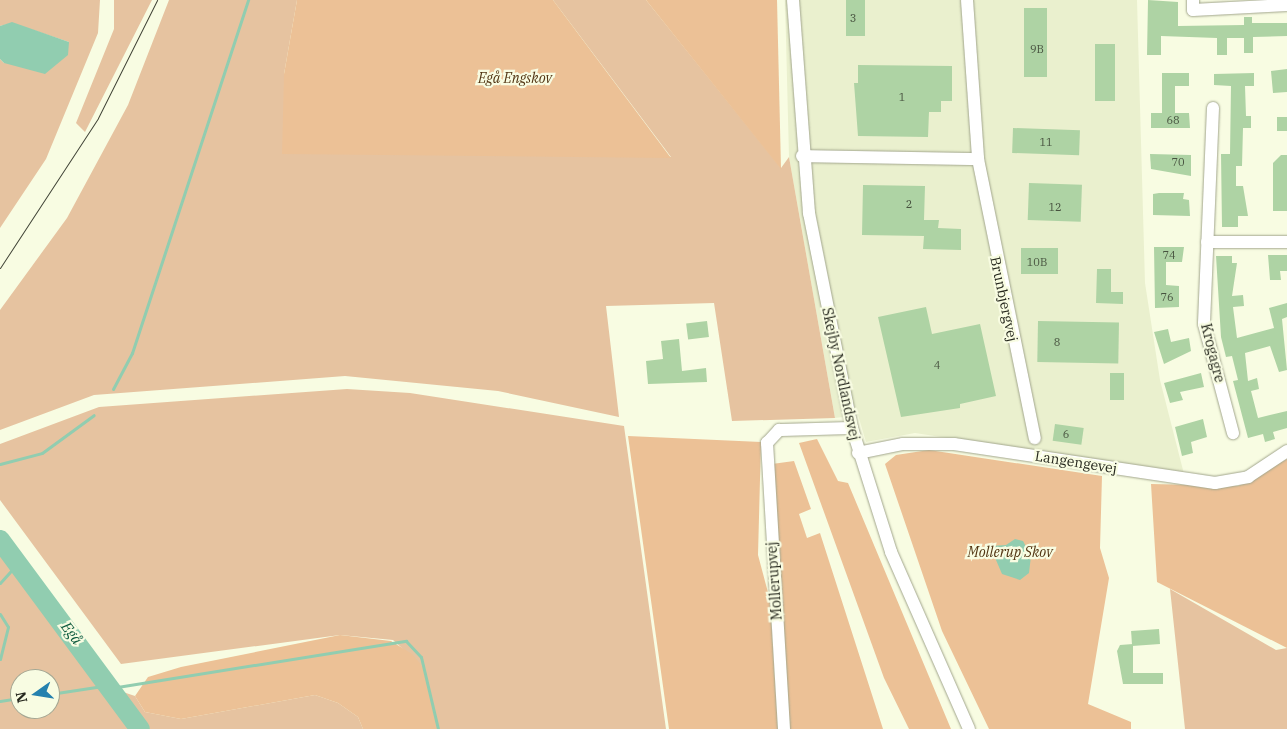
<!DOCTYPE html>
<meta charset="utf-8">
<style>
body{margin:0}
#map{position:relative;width:1287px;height:729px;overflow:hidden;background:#f8fce2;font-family:"IBM Plex Serif",serif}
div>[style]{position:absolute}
.built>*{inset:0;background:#eaf0ce}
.green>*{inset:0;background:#e6c3a0}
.forest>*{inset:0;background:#ecc196}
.water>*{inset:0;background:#91cdb0}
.stream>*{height:3px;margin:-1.5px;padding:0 1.5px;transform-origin:1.5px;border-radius:1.5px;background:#91cdb0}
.river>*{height:20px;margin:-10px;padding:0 10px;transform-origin:10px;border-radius:10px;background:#91cdb0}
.building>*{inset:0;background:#aed3a4;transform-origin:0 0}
.roads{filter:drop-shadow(0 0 1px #a2a68d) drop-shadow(0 0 1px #a2a68d)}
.minor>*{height:12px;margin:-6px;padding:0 6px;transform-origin:6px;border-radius:6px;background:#fff}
.tram>*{height:1px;margin:-0.5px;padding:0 0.5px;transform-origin:0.5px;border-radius:0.5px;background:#414437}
span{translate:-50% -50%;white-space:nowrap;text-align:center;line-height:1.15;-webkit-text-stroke:4.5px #f8fce2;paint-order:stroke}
.number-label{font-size:11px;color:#47523f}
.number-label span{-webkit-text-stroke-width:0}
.park-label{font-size:14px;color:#513412;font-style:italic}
.street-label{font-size:14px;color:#25271d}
.water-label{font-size:15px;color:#0d5a3e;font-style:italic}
.north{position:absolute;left:10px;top:669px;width:50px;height:50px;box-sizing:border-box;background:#f8fce2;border:1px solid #a4a793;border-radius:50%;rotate:257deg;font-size:14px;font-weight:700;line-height:20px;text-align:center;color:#25271d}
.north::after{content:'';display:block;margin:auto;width:18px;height:22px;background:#2581ae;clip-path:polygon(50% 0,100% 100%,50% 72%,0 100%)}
</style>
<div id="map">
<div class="built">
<i style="clip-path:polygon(785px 0,1137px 0,1145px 283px,1160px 380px,1184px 474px,915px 433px,866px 442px,858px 415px,835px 418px,789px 157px)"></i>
</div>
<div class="green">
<i style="clip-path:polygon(0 0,100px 0,98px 33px,46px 159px,0 228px,0 59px,4px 63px,69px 42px,12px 23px,0 26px)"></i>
<i style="clip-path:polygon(114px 0,152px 0,85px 132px,76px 123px,114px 29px)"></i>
<i style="clip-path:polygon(169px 0,297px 0,284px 74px,671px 157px,553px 0,646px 0,781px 168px,789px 157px,835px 418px,732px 421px,714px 303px,606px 306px,619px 417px,498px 391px,345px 376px,94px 395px,0 430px,0 310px,67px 218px,128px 105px)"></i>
<i style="clip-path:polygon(347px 389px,410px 393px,624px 426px,666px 729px,438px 729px,424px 668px,393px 640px,340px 635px,121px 664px,0 500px,0 444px,99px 407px)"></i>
<i style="clip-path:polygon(evenodd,0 530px,111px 688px,135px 696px,145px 712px,181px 719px,315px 695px,338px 703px,358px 717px,363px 729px,0 729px,0 530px,20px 679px,50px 679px,50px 709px,20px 709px,20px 679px)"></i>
<i style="clip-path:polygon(1170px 589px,1276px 650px,1287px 648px,1287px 729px,1185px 729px)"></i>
</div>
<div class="forest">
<i style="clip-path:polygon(297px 0,553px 0,671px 158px,282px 154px,284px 74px)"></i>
<i style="clip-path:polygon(646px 0,777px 0,781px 169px)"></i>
<i style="clip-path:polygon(628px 436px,761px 442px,758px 555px,770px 600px,778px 729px,669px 729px)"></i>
<i style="clip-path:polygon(817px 439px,838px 481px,848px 483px,951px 729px,909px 729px,884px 678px,799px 443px)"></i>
<i style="clip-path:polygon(929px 450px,1102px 476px,1100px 548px,1109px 578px,1088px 704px,1131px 722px,1131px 729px,989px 729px,942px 631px,885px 464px,896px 455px)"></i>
<i style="clip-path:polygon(1287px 459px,1287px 648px,1157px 582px,1151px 484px,1238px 486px)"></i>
<i style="clip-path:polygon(794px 461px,811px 509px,799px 514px,807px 538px,820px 533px,883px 729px,790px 729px,772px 464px)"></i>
<i style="clip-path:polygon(340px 635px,391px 641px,412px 654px,424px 668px,438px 729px,363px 729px,358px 717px,338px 703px,315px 695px,181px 719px,145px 712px,135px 696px,148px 677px,181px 667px)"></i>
</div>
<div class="water">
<i style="clip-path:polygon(12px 22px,69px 42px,68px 55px,45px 74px,4px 63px,0 59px,0 26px)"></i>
<i style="clip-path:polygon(1015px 539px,1023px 541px,1031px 556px,1029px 573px,1020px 580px,1002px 574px,990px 546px,1006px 545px)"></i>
</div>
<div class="stream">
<i style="left:113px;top:389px;width:41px;rotate:-62.2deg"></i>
<i style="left:132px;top:353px;width:372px;rotate:-71.8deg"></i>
<i style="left:0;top:464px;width:43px;rotate:-14.7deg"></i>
<i style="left:42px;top:453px;width:64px;rotate:-36.2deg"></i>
<i style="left:0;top:583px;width:27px;rotate:-48deg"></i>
<i style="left:0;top:614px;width:15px;rotate:58deg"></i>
<i style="left:8px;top:627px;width:33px;rotate:104deg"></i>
<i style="left:111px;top:688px;width:299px;rotate:-9.1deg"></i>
<i style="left:406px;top:641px;width:22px;rotate:47deg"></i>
<i style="left:421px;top:657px;width:74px;rotate:76.7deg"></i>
<i style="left:50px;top:694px;width:60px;rotate:-8.7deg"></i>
<i style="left:0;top:701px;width:20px;rotate:-9deg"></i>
</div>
<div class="river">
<i style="left:0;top:540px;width:235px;rotate:53.5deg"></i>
</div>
<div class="building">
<i style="left:846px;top:0;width:19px;height:36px"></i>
<i style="clip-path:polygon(1148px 0,1178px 2px,1178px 26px,1244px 25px,1244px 17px,1252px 17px,1252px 23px,1287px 23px,1287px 36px,1253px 37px,1253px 53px,1244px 53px,1244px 38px,1227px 38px,1227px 55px,1217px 55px,1217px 38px,1161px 36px,1161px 55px,1147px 55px)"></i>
<i style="left:1024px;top:8px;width:23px;height:69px"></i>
<i style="left:1095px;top:44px;width:20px;height:57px"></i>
<i style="clip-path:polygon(858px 65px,952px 66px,952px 101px,941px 101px,941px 112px,929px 112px,928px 137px,858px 136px,854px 83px,858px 83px)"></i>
<i style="clip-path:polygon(1287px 69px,1287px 92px,1273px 93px,1271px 71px)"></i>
<i style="clip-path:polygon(1162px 73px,1189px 73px,1189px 86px,1175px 86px,1175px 113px,1189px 113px,1190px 128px,1151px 128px,1151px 113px,1162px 113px)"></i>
<i style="clip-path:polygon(1254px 73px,1254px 86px,1245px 86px,1246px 116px,1251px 116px,1251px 128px,1243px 128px,1242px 166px,1236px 166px,1236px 186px,1243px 186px,1248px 216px,1238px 216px,1238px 227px,1222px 227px,1221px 154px,1230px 154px,1231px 86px,1214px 85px,1214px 74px)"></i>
<i style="left:1277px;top:117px;width:10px;height:14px"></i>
<i style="left:1013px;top:128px;width:67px;height:25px;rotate:2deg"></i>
<i style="clip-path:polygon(1150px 154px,1191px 155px,1191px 176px,1151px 169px)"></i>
<i style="clip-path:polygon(1281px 155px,1287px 155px,1287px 211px,1273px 211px,1273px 163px)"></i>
<i style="left:1029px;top:183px;width:53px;height:37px;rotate:2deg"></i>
<i style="clip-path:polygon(863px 185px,925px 186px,924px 220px,939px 220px,938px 228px,961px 229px,961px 250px,923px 249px,924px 236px,862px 235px)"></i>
<i style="clip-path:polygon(1159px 193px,1184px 193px,1183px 199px,1189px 200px,1190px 216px,1153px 215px,1153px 194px)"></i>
<i style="clip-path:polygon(1154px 247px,1184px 247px,1182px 262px,1166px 262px,1166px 285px,1179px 286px,1179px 307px,1155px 308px)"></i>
<i style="left:1021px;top:248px;width:37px;height:26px"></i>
<i style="clip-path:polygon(1268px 255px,1287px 255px,1287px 271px,1280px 271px,1281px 280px,1270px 280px)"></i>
<i style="clip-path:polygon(1216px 256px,1232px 256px,1232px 263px,1237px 263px,1232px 296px,1243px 295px,1244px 306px,1233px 307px,1237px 338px,1274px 328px,1269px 308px,1287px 303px,1287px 317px,1282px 319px,1287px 370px,1279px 372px,1270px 346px,1245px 353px,1248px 381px,1257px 378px,1259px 389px,1251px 391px,1258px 418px,1287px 411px,1287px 428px,1273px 432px,1275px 439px,1265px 442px,1263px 434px,1248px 438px,1233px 381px,1238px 380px,1232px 356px,1226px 357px,1221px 337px)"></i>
<i style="clip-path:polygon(1097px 269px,1111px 269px,1111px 292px,1123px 292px,1123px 304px,1096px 303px)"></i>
<i style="clip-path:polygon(926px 307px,932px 334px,980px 324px,996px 396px,960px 404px,960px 408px,901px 417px,878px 317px)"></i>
<i style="left:707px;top:321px;width:16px;height:21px;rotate:83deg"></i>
<i style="left:1038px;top:321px;width:81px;height:41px;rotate:1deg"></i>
<i style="clip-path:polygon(1168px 329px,1171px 342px,1189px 338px,1191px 351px,1164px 364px,1154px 332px)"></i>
<i style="clip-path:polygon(679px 339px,682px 371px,706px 368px,707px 382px,648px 384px,646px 361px,663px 359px,661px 341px)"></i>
<i style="left:1110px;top:373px;width:14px;height:27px"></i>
<i style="clip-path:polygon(1201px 373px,1204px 387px,1180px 392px,1183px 400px,1170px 403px,1164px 383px)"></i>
<i style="clip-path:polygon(1203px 419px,1207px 437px,1191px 442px,1193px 453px,1182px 456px,1175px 427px)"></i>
<i style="left:1055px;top:424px;width:29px;height:17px;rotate:8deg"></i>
<i style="left:1159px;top:629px;width:15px;height:28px;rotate:86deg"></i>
<i style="clip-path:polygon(1133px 644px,1133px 673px,1163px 673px,1163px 684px,1123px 684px,1117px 651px,1120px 645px)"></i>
</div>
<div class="roads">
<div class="minor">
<i style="left:793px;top:0;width:214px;rotate:85.7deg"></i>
<i style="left:809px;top:213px;width:219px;rotate:78.7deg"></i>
<i style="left:852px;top:428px;width:130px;rotate:72.5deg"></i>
<i style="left:891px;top:552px;width:193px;rotate:66.2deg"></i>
<i style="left:967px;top:0;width:159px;rotate:86deg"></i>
<i style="left:978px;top:159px;width:285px;rotate:78.5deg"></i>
<i style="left:1193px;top:0;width:10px;rotate:90deg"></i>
<i style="left:1193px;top:10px;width:94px;rotate:-3deg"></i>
<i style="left:1213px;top:108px;width:216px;rotate:92.4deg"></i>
<i style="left:1204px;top:324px;width:113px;rotate:75.1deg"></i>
<i style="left:802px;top:156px;width:176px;rotate:1deg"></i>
<i style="left:1207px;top:242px;width:80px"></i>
<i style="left:858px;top:453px;width:46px;rotate:-11.3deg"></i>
<i style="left:903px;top:444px;width:51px"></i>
<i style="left:954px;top:444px;width:264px;rotate:8.5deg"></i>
<i style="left:1215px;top:483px;width:34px;rotate:-10deg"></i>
<i style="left:1248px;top:477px;width:47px;rotate:-33.7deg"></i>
<i style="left:784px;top:729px;width:287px;rotate:-93.4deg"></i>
<i style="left:767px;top:443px;width:18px;rotate:-47deg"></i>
<i style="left:779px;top:430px;width:73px;rotate:-1.6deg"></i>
</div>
</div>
<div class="tram">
<i style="left:0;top:268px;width:179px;rotate:-56.8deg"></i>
<i style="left:98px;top:118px;width:132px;rotate:-63.4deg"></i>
</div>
<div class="number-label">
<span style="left:853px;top:18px">3</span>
<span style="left:1037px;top:49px">9B</span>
<span style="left:902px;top:97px">1</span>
<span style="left:1173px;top:120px">68</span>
<span style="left:1046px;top:142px">11</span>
<span style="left:1178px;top:162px">70</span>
<span style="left:909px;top:204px">2</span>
<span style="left:1055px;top:207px">12</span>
<span style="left:1169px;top:255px">74</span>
<span style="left:1037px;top:262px">10B</span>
<span style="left:1167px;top:297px">76</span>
<span style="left:1057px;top:342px">8</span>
<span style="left:937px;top:365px">4</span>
<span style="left:1066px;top:434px">6</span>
</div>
<div class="park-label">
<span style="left:515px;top:78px">Egå Engskov</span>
<span style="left:1010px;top:552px">Mollerup Skov</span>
</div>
<div class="street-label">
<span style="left:1004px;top:299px;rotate:78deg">Brunbjergvej</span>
<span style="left:1213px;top:353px;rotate:76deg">Krogagre</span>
<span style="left:841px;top:374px;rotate:78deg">Skejby Nordlandsvej</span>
<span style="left:1076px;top:462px;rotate:9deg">Langengevej</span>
<span style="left:774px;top:581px;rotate:-94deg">Mollerupvej</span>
</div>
<div class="water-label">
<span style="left:72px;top:633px;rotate:53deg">Egå</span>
</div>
<div class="north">N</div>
</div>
